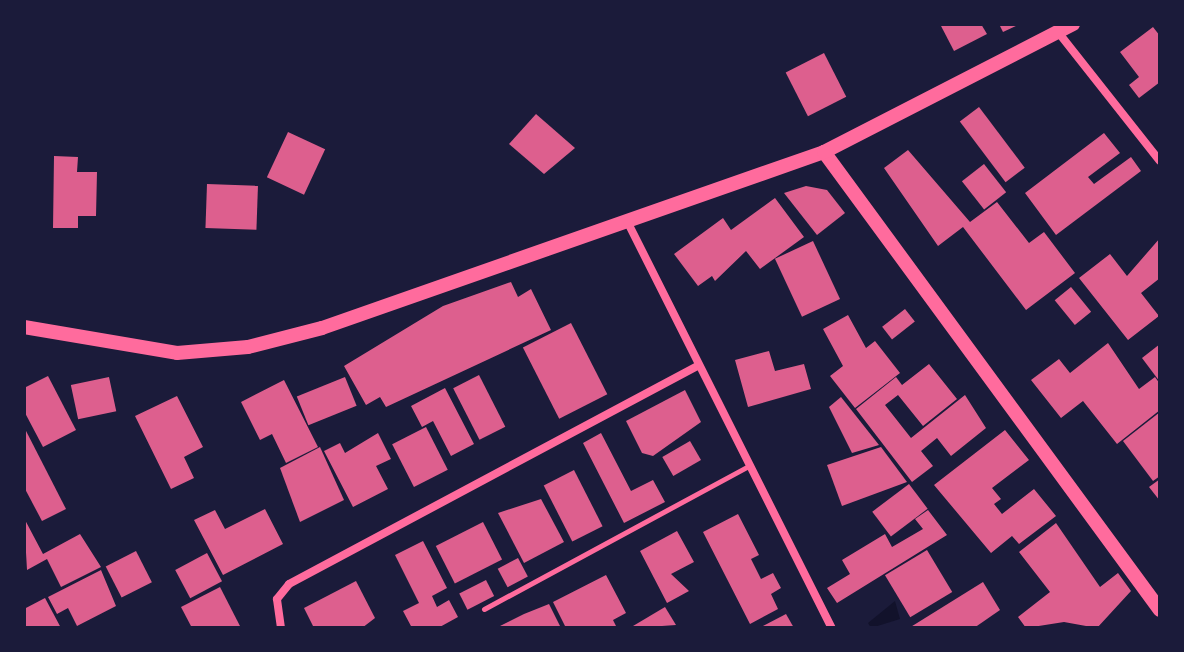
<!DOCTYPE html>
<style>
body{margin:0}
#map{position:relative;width:1184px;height:652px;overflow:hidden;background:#1b1b3a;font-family:"Titillium Web",sans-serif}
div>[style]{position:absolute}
.water>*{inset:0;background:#12122b}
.building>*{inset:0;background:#dd5f8e;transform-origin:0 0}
.service>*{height:5px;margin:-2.5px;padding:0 2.5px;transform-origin:2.5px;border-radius:2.5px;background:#ff6b9d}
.minor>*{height:8px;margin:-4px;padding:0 4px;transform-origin:4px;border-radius:4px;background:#ff6b9d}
.tertiary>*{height:14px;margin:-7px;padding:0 7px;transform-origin:7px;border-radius:7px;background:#ff6b9d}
span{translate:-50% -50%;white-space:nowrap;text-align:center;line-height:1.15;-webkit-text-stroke:6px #1b1b3a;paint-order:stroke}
.frame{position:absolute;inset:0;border:26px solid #1b1b3a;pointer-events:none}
</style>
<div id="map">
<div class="water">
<i style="clip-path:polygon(895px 601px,900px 619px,871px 628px,868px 623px)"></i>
</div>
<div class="building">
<i style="clip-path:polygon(940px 24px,981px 24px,987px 34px,954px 51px)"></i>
<i style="clip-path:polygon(999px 24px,1020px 24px,1003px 32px)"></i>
<i style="clip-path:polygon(1153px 27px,1160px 36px,1160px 82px,1139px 98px,1129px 85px,1139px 77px,1120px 52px)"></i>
<i style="left:824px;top:53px;width:49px;height:43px;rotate:63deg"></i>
<i style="left:979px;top:107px;width:76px;height:24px;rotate:53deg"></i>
<i style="clip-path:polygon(536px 114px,575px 148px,544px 174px,509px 144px)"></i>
<i style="left:288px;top:132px;width:41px;height:50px;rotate:25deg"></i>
<i style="clip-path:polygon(1104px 133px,1120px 153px,1088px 177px,1094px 184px,1131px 157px,1141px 171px,1056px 235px,1025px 193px)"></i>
<i style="clip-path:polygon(908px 150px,970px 222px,997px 202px,1029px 243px,1044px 232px,1075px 273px,1026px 310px,963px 227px,938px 246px,884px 168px)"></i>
<i style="clip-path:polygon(54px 156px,78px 157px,77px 172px,97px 172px,96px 216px,78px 216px,78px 228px,53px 228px)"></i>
<i style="left:984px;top:164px;width:36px;height:28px;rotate:52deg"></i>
<i style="left:207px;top:184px;width:51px;height:44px;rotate:2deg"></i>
<i style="clip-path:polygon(806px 186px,827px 190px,845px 213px,817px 235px,784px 193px)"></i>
<i style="clip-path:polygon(775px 198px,804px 237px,760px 269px,746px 251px,715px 281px,712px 276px,698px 286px,674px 254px,723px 218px,731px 230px)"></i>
<i style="clip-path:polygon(1160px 238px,1160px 278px,1141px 293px,1159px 316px,1128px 340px,1079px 278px,1110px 254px,1127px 276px)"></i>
<i style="left:813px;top:241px;width:64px;height:42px;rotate:65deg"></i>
<i style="clip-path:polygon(511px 282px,518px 297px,531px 289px,551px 330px,386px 407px,380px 397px,366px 405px,344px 366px,443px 306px)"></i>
<i style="left:1071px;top:287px;width:32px;height:21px;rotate:51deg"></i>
<i style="left:905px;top:309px;width:16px;height:29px;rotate:52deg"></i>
<i style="clip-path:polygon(848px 315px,866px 348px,875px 341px,900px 373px,855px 408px,830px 376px,843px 366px,823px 329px)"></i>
<i style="left:571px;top:323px;width:80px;height:54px;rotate:63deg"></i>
<i style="clip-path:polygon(1108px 343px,1139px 389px,1155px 377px,1160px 384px,1160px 410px,1117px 444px,1083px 401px,1061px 418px,1031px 380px,1059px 359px,1070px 373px)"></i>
<i style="clip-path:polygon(1160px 344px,1160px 382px,1142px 358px)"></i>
<i style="clip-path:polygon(769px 351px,775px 371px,804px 364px,811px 389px,748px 407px,735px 360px)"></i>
<i style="clip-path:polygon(929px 364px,957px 399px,923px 426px,898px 395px,885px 405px,911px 438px,965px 395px,986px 428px,951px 456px,937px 438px,921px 451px,933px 466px,912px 482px,856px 409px,896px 377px,902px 385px)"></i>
<i style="left:479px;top:375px;width:58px;height:29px;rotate:63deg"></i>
<i style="clip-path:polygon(48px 376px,76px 430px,43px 447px,24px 411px,24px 388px)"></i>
<i style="left:109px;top:377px;width:35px;height:39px;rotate:78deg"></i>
<i style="left:345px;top:377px;width:31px;height:52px;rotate:68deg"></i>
<i style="clip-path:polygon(284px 380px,318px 447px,286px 463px,272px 434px,260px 440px,241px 402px)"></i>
<i style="clip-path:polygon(445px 388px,474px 444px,451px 456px,433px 421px,422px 427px,411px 406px)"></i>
<i style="clip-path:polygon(685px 390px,701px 422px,653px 456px,642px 453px,626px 421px)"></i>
<i style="clip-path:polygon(177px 396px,203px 447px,184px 457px,194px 478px,171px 489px,135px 416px)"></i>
<i style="clip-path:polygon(841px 397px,879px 445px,852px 453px,829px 407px)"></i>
<i style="clip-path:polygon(1160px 412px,1160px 476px,1153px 481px,1123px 441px)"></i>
<i style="clip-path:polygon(24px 427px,66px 509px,42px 521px,24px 487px)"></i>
<i style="left:426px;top:427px;width:48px;height:38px;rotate:63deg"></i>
<i style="clip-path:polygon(1005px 430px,1029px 460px,992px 488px,1001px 499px,994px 504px,1002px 514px,1034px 489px,1056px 516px,1019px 544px,1012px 536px,991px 553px,934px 485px)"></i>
<i style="clip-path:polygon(378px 433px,391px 459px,376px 466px,388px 489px,353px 507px,324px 451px,340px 443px,345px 453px)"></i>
<i style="clip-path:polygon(601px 433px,631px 491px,653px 480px,665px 502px,624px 523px,583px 443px)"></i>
<i style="left:690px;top:441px;width:22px;height:32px;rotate:60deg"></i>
<i style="clip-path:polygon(320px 447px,344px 500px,300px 522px,280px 468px)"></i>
<i style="clip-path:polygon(881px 447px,907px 482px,842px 506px,827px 465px)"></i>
<i style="left:574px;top:470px;width:63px;height:34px;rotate:63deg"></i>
<i style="clip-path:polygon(1160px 479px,1160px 501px,1149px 487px)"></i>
<i style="left:909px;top:484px;width:31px;height:46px;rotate:53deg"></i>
<i style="clip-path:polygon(541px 499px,564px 542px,524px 563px,498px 513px)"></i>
<i style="clip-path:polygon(265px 509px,283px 544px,223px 575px,194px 520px,215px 510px,225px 529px)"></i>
<i style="clip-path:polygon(928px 510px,947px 535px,837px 603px,827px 588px,850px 574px,842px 560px,885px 534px,892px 547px,923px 529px,915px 519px)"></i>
<i style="clip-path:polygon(738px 514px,759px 555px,751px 559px,761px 579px,773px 573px,781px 588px,771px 594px,778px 609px,750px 624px,703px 532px)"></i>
<i style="clip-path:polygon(24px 518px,43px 554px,80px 534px,101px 567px,61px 587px,47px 559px,27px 570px)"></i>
<i style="left:483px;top:522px;width:42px;height:53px;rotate:63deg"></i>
<i style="clip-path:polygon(1056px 523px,1100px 587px,1118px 573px,1131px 591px,1097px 628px,1064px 622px,1026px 628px,1018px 617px,1050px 592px,1019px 552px)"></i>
<i style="clip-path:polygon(677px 531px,694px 562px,671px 574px,689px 591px,667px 603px,640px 551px)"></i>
<i style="clip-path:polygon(423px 541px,447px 588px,432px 596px,437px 607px,449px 600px,458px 617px,438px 628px,412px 628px,403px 611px,419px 603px,395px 555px)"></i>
<i style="left:927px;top:550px;width:49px;height:49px;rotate:59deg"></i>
<i style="left:136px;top:551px;width:35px;height:34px;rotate:63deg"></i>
<i style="left:207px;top:553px;width:32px;height:36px;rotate:62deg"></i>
<i style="left:518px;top:558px;width:21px;height:23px;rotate:62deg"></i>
<i style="clip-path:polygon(101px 570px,116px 606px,77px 626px,68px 608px,57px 614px,48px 597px)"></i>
<i style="clip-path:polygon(606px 575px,626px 613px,613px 620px,617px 628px,566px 628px,553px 602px)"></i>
<i style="left:486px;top:580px;width:18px;height:30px;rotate:63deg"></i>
<i style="clip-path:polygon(356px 581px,375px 618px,362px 628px,314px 628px,304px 608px)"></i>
<i style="clip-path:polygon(983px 582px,1000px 610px,974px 628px,909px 628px)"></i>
<i style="clip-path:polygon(220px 587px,241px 628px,192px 628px,181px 607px)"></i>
<i style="clip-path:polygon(45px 598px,61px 628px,24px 628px,24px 609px)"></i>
<i style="clip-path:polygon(549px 604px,561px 628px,496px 628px,524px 614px)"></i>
<i style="clip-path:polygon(665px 607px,676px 625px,634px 628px,633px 626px)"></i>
<i style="clip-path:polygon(786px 614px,794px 628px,759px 628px)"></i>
</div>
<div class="service">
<i style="left:484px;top:609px;width:301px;rotate:-28.4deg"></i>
</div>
<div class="minor">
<i style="left:1058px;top:32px;width:164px;rotate:51.7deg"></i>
<i style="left:626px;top:219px;width:458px;rotate:63.3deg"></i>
<i style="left:281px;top:628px;width:29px;rotate:-98deg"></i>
<i style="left:277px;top:599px;width:19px;rotate:-51deg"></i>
<i style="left:289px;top:584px;width:463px;rotate:-28.1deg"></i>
</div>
<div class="tertiary">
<i style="left:824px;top:152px;width:568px;rotate:53.74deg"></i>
<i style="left:24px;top:327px;width:155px;rotate:9.6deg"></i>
<i style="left:177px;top:353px;width:71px;rotate:-4.8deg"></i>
<i style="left:248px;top:347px;width:76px;rotate:-14.4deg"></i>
<i style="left:322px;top:328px;width:532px;rotate:-19.32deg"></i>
<i style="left:824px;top:152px;width:280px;rotate:-27.2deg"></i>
</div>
<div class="frame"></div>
</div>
